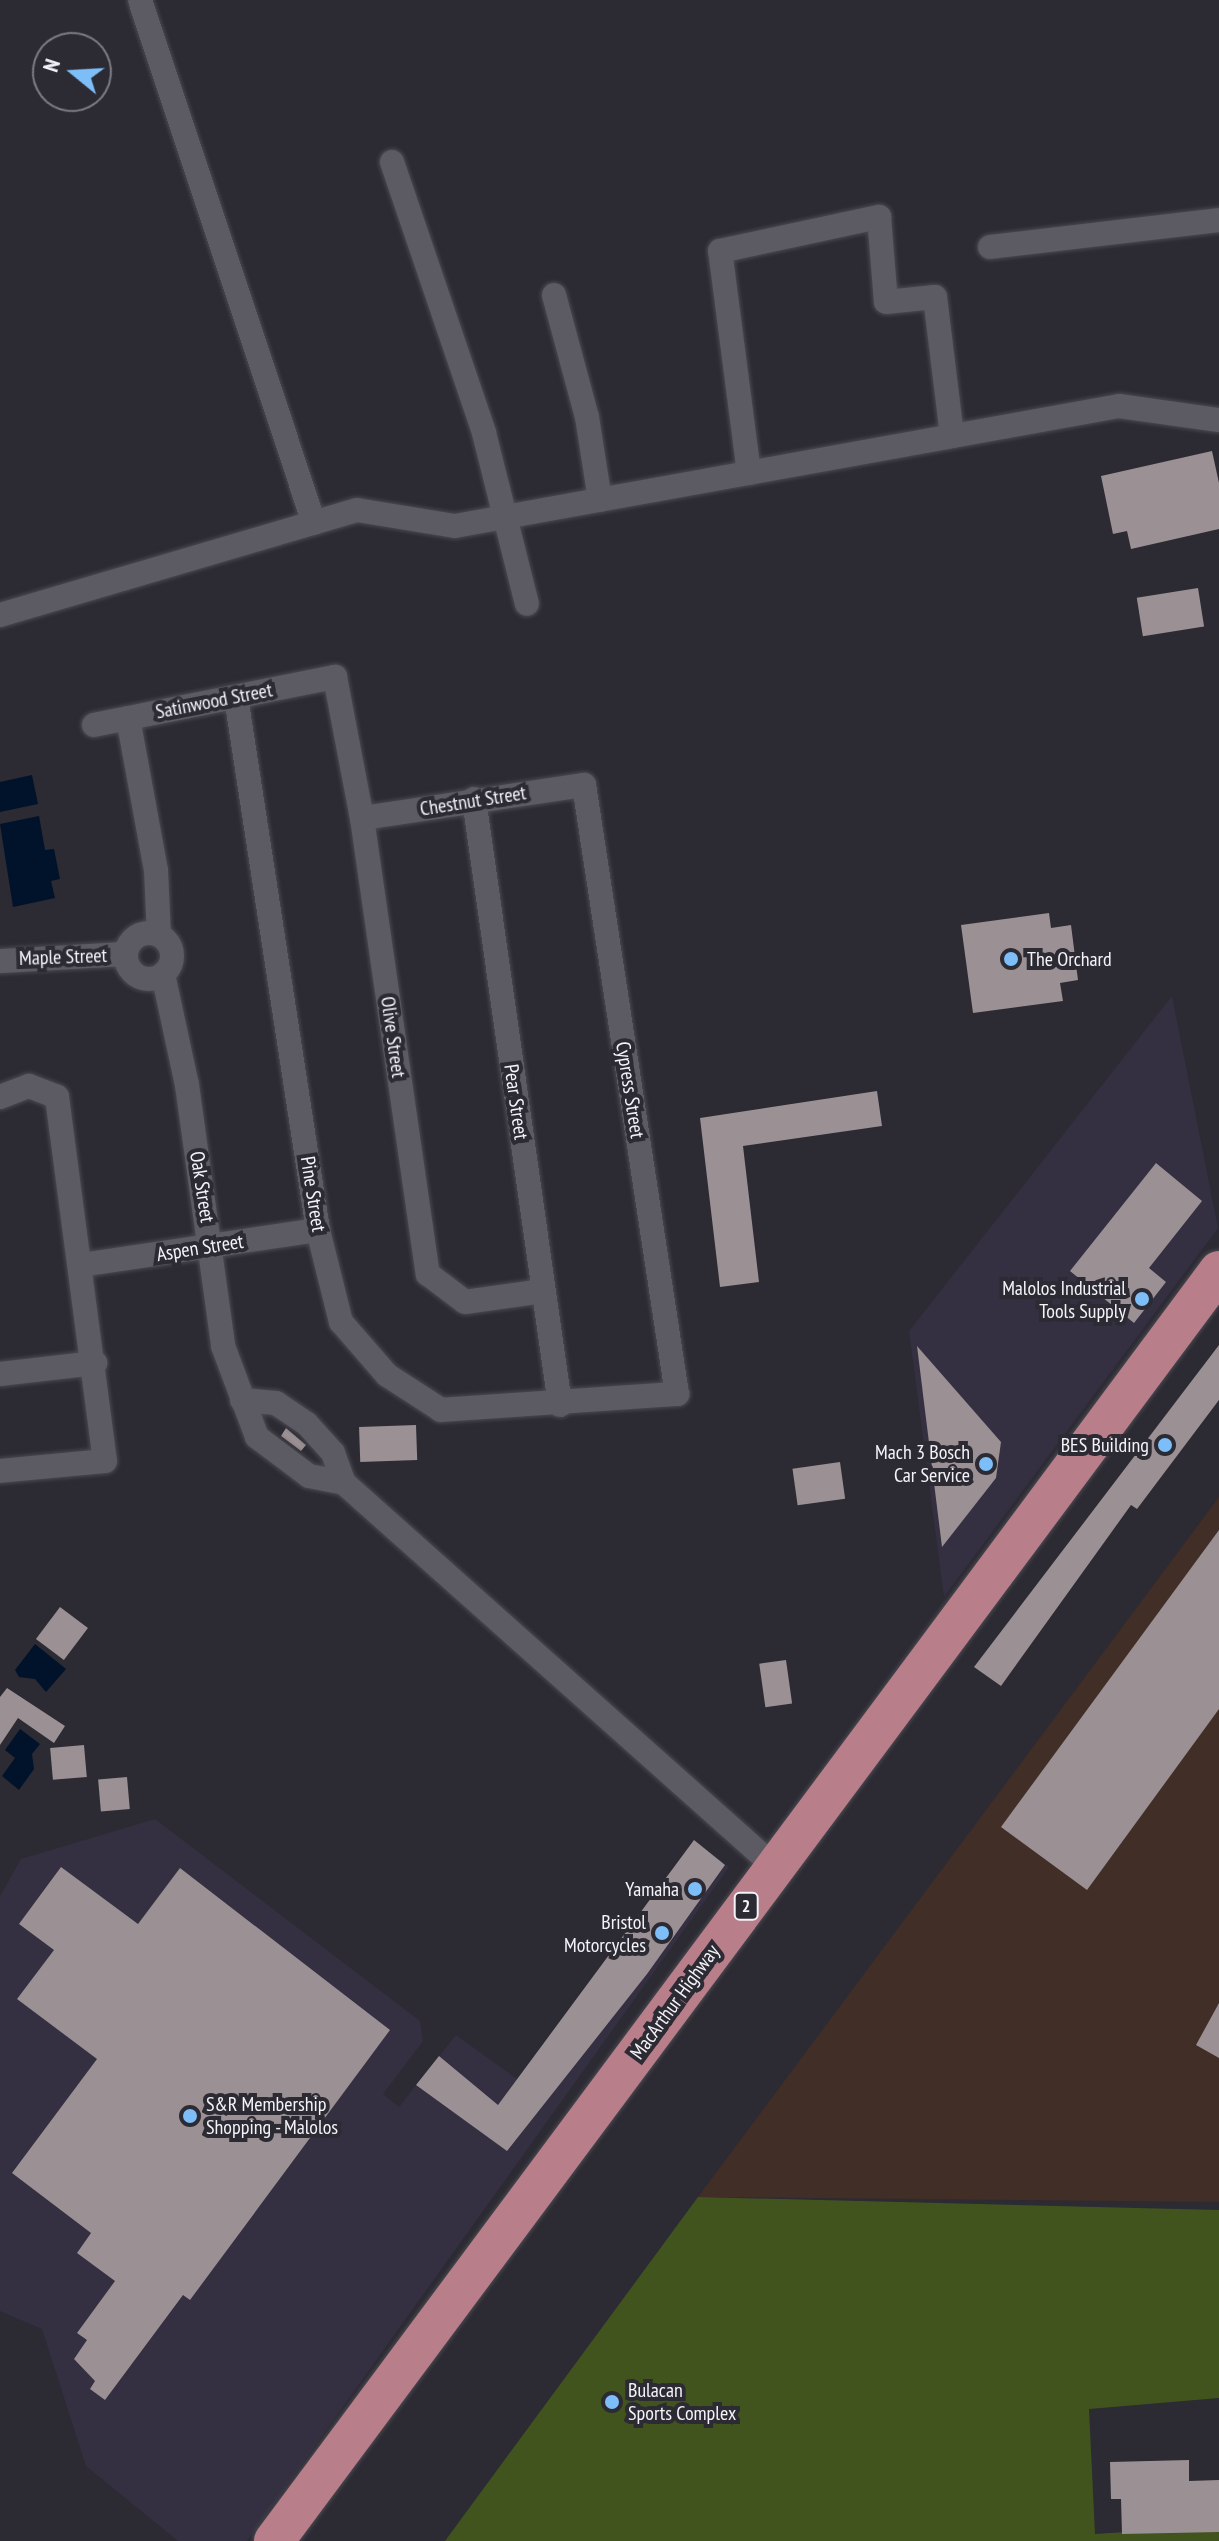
<!DOCTYPE html>
<style>
body{margin:0}
#map{position:relative;width:1219px;height:2541px;overflow:hidden;background:#2c2a32;font-family:"PT Sans Narrow",sans-serif}
div>[style]{position:absolute}
.commercial>*{inset:0;background:#343041}
.industrial>*{inset:0;background:#412e27}
.green>*{inset:0;background:#41541e}
.water>*{inset:0;background:#00132b}
.building>*{inset:0;background:#9b9093;transform-origin:0 0}
.roads{filter:drop-shadow(0 0 2px #4a4950) drop-shadow(0 0 2px #4a4950)}
.minor>*{height:24px;margin:-12px;padding:0 12px;transform-origin:12px;border-radius:12px;background:#5c5b63}
.minor>.ring{margin:-12px;padding:0;box-sizing:content-box;background:none;border:24px solid #5c5b63;border-radius:50%}
.trunk>*{height:40px;margin:-20px;padding:0 20px;transform-origin:20px;border-radius:20px;background:#b87e8a}
.dots>*{width:22px;height:22px;translate:-50% -50%;box-sizing:border-box;border:4px solid #2c2a32;border-radius:50%}
span{translate:-50% -50%;white-space:nowrap;text-align:center;line-height:1.15;-webkit-text-stroke:8px #2c2a32;paint-order:stroke}
.shield-label span{padding:2px 6px;background:#2c2a32;border:2px solid;border-radius:6px;-webkit-text-stroke-width:0}
.shield-label{font-size:18px;color:#f4f3f9;font-weight:700}
.street-label{font-size:20px;color:#f4f3f9}
.poi-label{font-size:20px;color:#f4f3f9}
.left{translate:0 -50%;text-align:left}
.right{translate:-100% -50%;text-align:right}
.north{position:absolute;left:32px;top:32px;width:80px;height:80px;box-sizing:border-box;background:#2c2a32;border:2px solid #7c7a82;border-radius:50%;rotate:288deg;font-size:22px;font-weight:700;line-height:32px;text-align:center;color:#f4f3f9}
.north::after{content:'';display:block;margin:auto;width:28px;height:36px;background:#7dbef9;clip-path:polygon(50% 0,100% 100%,50% 72%,0 100%)}
</style>
<div id="map">
<div class="commercial">
<i style="clip-path:polygon(1172px 996px,1218px 1228px,944px 1597px,909px 1331px)"></i>
<i style="clip-path:polygon(155px 1819px,420px 2021px,423px 2041px,383px 2094px,399px 2107px,456px 2035px,517px 2079px,694px 1840px,729px 1867px,247px 2541px,178px 2541px,86px 2466px,42px 2329px,0 2311px,0 1896px,21px 1859px)"></i>
</div>
<div class="industrial">
<i style="clip-path:polygon(1219px 1497px,1219px 2202px,698px 2197px)"></i>
</div>
<div class="green">
<i style="clip-path:polygon(698px 2197px,1219px 2210px,1219px 2398px,1089px 2409px,1095px 2534px,1219px 2526px,1219px 2541px,445px 2541px)"></i>
</div>
<div class="water">
<i style="clip-path:polygon(32px 775px,38px 804px,0 812px,0 782px)"></i>
<i style="clip-path:polygon(39px 816px,45px 850px,54px 849px,60px 879px,51px 881px,55px 898px,13px 907px,0 824px)"></i>
<i style="clip-path:polygon(35px 1644px,66px 1669px,46px 1692px,35px 1679px,19px 1677px,15px 1670px)"></i>
<i style="clip-path:polygon(20px 1729px,40px 1744px,32px 1754px,34px 1769px,19px 1790px,2px 1776px,15px 1758px,5px 1750px)"></i>
</div>
<div class="building">
<i style="clip-path:polygon(1212px 451px,1219px 483px,1219px 529px,1131px 549px,1127px 531px,1113px 534px,1101px 476px)"></i>
<i style="left:1198px;top:588px;width:39px;height:62px;rotate:81deg"></i>
<i style="clip-path:polygon(1049px 913px,1051px 928px,1071px 925px,1078px 980px,1060px 983px,1063px 1001px,973px 1013px,961px 925px)"></i>
<i style="clip-path:polygon(877px 1091px,882px 1126px,743px 1146px,759px 1282px,720px 1287px,700px 1118px)"></i>
<i style="clip-path:polygon(1156px 1163px,1202px 1201px,1149px 1268px,1166px 1282px,1134px 1323px,1070px 1271px)"></i>
<i style="clip-path:polygon(1219px 1345px,1219px 1400px,1137px 1509px,1131px 1505px,1001px 1686px,974px 1667px)"></i>
<i style="clip-path:polygon(917px 1346px,1001px 1442px,996px 1478px,942px 1547px)"></i>
<i style="left:416px;top:1425px;width:35px;height:57px;rotate:88deg"></i>
<i style="clip-path:polygon(286px 1428px,306px 1445px,301px 1451px,281px 1436px)"></i>
<i style="left:840px;top:1462px;width:37px;height:48px;rotate:82deg"></i>
<i style="clip-path:polygon(1219px 1530px,1219px 1709px,1087px 1890px,1001px 1827px)"></i>
<i style="left:60px;top:1607px;width:35px;height:40px;rotate:37deg"></i>
<i style="left:786px;top:1660px;width:44px;height:27px;rotate:82deg"></i>
<i style="clip-path:polygon(7px 1688px,65px 1726px,54px 1743px,18px 1718px,0 1745px,0 1697px)"></i>
<i style="left:84px;top:1745px;width:32px;height:34px;rotate:85deg"></i>
<i style="left:127px;top:1777px;width:32px;height:29px;rotate:85deg"></i>
<i style="clip-path:polygon(694px 1840px,725px 1865px,647px 1974px,507px 2151px,416px 2085px,439px 2056px,498px 2105px)"></i>
<i style="clip-path:polygon(61px 1867px,138px 1924px,180px 1868px,390px 2030px,190px 2300px,183px 2295px,105px 2400px,90px 2389px,95px 2381px,74px 2359px,87px 2340px,77px 2333px,115px 2281px,77px 2253px,91px 2233px,12px 2173px,97px 2059px,17px 1999px,54px 1950px,19px 1924px)"></i>
<i style="clip-path:polygon(1219px 2003px,1219px 2058px,1196px 2045px)"></i>
<i style="clip-path:polygon(1189px 2460px,1189px 2481px,1219px 2480px,1219px 2532px,1122px 2534px,1121px 2499px,1111px 2499px,1110px 2462px)"></i>
</div>
<div class="roads">
<div class="minor">
<i style="left:140px;top:0;width:551px;rotate:71.6deg"></i>
<i style="left:392px;top:162px;width:286px;rotate:71.2deg"></i>
<i style="left:484px;top:433px;width:176px;rotate:75.9deg"></i>
<i style="left:990px;top:247px;width:231px;rotate:-6.7deg"></i>
<i style="left:554px;top:295px;width:126px;rotate:74.9deg"></i>
<i style="left:587px;top:417px;width:84px;rotate:81.1deg"></i>
<i style="left:749px;top:473px;width:224px;rotate:-97.4deg"></i>
<i style="left:720px;top:251px;width:163px;rotate:-12.1deg"></i>
<i style="left:879px;top:217px;width:85px;rotate:85.3deg"></i>
<i style="left:886px;top:302px;width:49px;rotate:-5.8deg"></i>
<i style="left:935px;top:297px;width:140px;rotate:83deg"></i>
<i style="left:0;top:615px;width:372px;rotate:-16.4deg"></i>
<i style="left:357px;top:510px;width:99px;rotate:9.3deg"></i>
<i style="left:455px;top:526px;width:675px;rotate:-10.24deg"></i>
<i style="left:1119px;top:406px;width:101px;rotate:8deg"></i>
<i style="left:236px;top:697px;width:539px;rotate:81.25deg"></i>
<i style="left:318px;top:1230px;width:95px;rotate:76deg"></i>
<i style="left:341px;top:1322px;width:70px;rotate:49deg"></i>
<i style="left:387px;top:1375px;width:64px;rotate:32.9deg"></i>
<i style="left:441px;top:1410px;width:237px;rotate:-3.9deg"></i>
<i style="left:677px;top:1394px;width:616px;rotate:-98.68deg"></i>
<i style="left:584px;top:785px;width:224px;rotate:171.5deg"></i>
<i style="left:128px;top:718px;width:155px;rotate:79.6deg"></i>
<i style="left:156px;top:870px;width:65px;rotate:87.4deg"></i>
<i style="left:94px;top:725px;width:246px;rotate:-11.3deg"></i>
<i style="left:335px;top:677px;width:144px;rotate:79.2deg"></i>
<i style="left:362px;top:818px;width:461px;rotate:81.8deg"></i>
<i style="left:428px;top:1274px;width:46px;rotate:37.1deg"></i>
<i style="left:465px;top:1302px;width:79px;rotate:-8deg"></i>
<i style="left:474px;top:799px;width:612px;rotate:81.92deg"></i>
<i class="ring" style="left:126px;top:933px;width:22px;height:22px"></i>
<i style="left:0;top:961px;width:126px;rotate:-3.2deg"></i>
<i style="left:163px;top:974px;width:114px;rotate:77.8deg"></i>
<i style="left:187px;top:1085px;width:263px;rotate:82.1deg"></i>
<i style="left:223px;top:1346px;width:97px;rotate:69.5deg"></i>
<i style="left:257px;top:1437px;width:65px;rotate:36.9deg"></i>
<i style="left:309px;top:1476px;width:36px;rotate:11deg"></i>
<i style="left:0;top:1097px;width:31px;rotate:-21deg"></i>
<i style="left:29px;top:1086px;width:30px;rotate:21deg"></i>
<i style="left:57px;top:1097px;width:367px;rotate:82.5deg"></i>
<i style="left:105px;top:1461px;width:105px;rotate:174.6deg"></i>
<i style="left:81px;top:1265px;width:240px;rotate:-8.4deg"></i>
<i style="left:0;top:1374px;width:96px;rotate:-6.6deg"></i>
<i style="left:242px;top:1400px;width:34px;rotate:5deg"></i>
<i style="left:276px;top:1403px;width:37px;rotate:34deg"></i>
<i style="left:307px;top:1424px;width:39px;rotate:48deg"></i>
<i style="left:333px;top:1453px;width:32px;rotate:70deg"></i>
<i style="left:344px;top:1483px;width:577px;rotate:41.7deg"></i>
</div>
<div class="trunk">
<i style="left:274px;top:2541px;width:1583px;rotate:-53.35deg"></i>
</div>
</div>
<div class="dots">
<i style="left:1011px;top:959px;background:#7dbef9"></i>
<i style="left:1142px;top:1299px;background:#7dbef9"></i>
<i style="left:1165px;top:1445px;background:#7dbef9"></i>
<i style="left:986px;top:1464px;background:#7dbef9"></i>
<i style="left:695px;top:1889px;background:#7dbef9"></i>
<i style="left:662px;top:1933px;background:#7dbef9"></i>
<i style="left:190px;top:2116px;background:#7dbef9"></i>
<i style="left:612px;top:2402px;background:#7dbef9"></i>
</div>
<div class="shield-label">
<span style="left:746px;top:1906px">2</span>
</div>
<div class="street-label">
<span style="left:214px;top:701px;rotate:-11deg">Satinwood Street</span>
<span style="left:473px;top:801px;rotate:-9deg">Chestnut Street</span>
<span style="left:63px;top:957px;rotate:-2deg">Maple Street</span>
<span style="left:393px;top:1037px;rotate:82deg">Olive Street</span>
<span style="left:630px;top:1090px;rotate:81deg">Cypress Street</span>
<span style="left:516px;top:1102px;rotate:82deg">Pear Street</span>
<span style="left:202px;top:1187px;rotate:81deg">Oak Street</span>
<span style="left:313px;top:1194px;rotate:81deg">Pine Street</span>
<span style="left:200px;top:1248px;rotate:-9deg">Aspen Street</span>
<span style="left:675px;top:2002px;rotate:-54deg">MacArthur Highway</span>
</div>
<div class="poi-label">
<span class="left" style="left:1027px;top:959px">The Orchard</span>
<span class="right" style="left:1126px;top:1300px">Malolos Industrial<br>Tools Supply</span>
<span class="right" style="left:1149px;top:1445px">BES Building</span>
<span class="right" style="left:970px;top:1464px">Mach 3 Bosch<br>Car Service</span>
<span class="right" style="left:679px;top:1889px">Yamaha</span>
<span class="right" style="left:646px;top:1934px">Bristol<br>Motorcycles</span>
<span class="left" style="left:206px;top:2116px">S&amp;R Membership<br>Shopping - Malolos</span>
<span class="left" style="left:628px;top:2402px">Bulacan<br>Sports Complex</span>
</div>
<div class="north">N</div>
</div>
